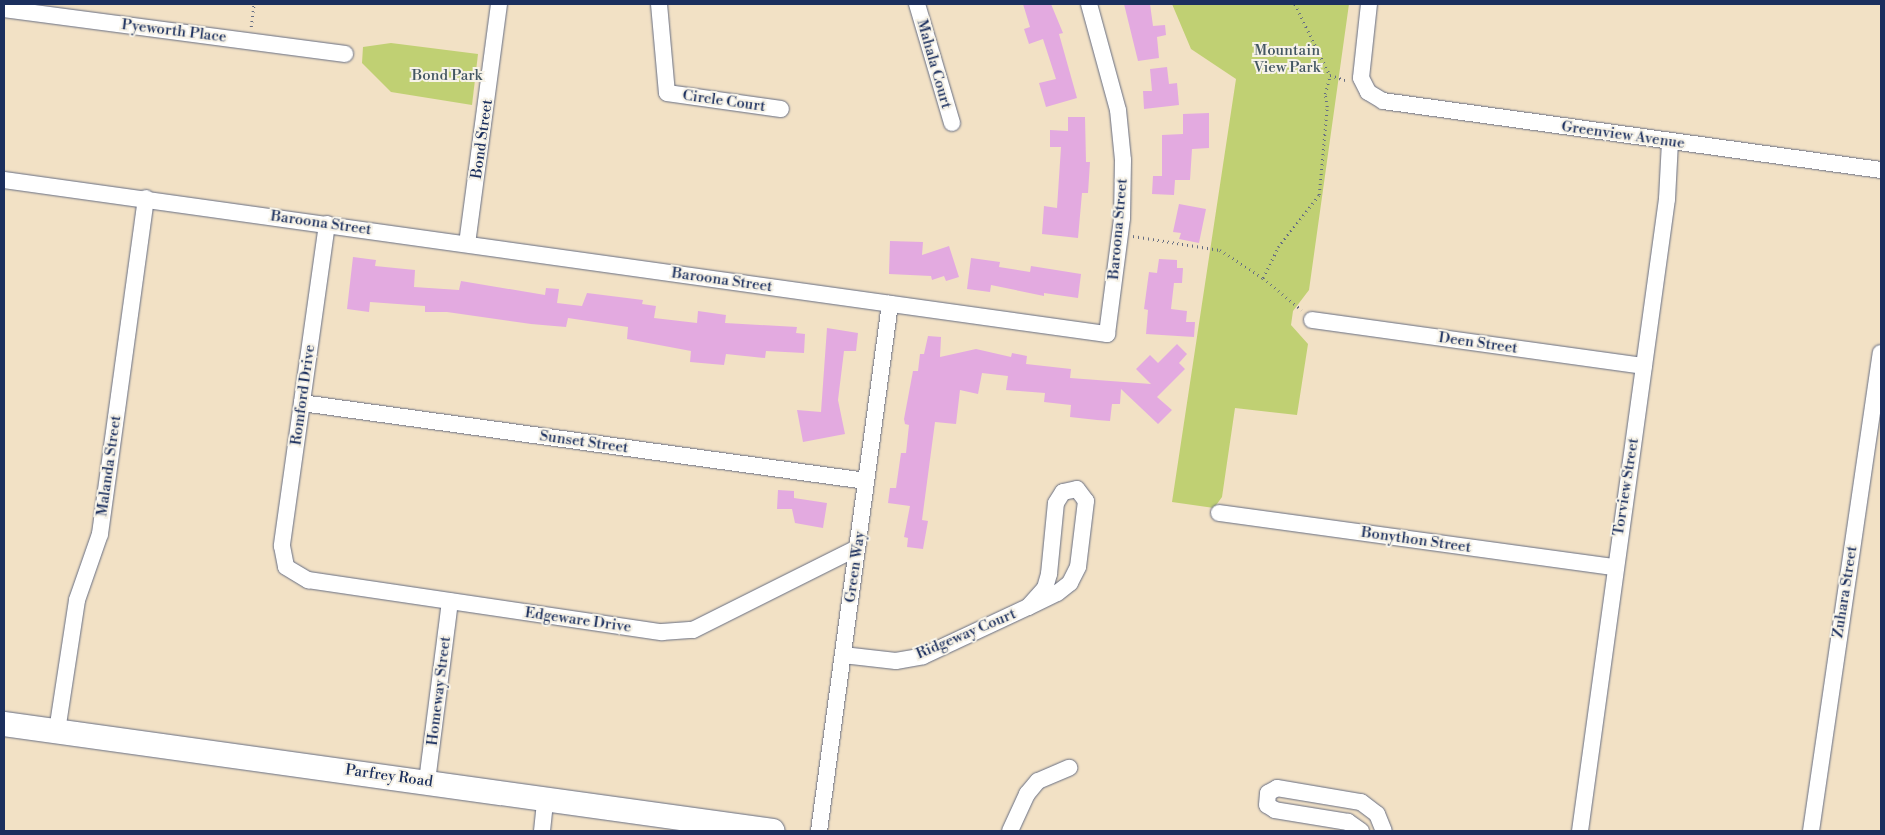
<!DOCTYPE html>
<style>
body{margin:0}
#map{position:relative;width:1885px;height:835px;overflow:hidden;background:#f2e1c5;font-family:"Libre Bodoni",serif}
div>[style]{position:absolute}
.green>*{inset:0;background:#c0d073}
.building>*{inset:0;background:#e3aae0}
.path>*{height:2.5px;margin-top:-1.25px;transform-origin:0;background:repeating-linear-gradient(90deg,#666d82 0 1px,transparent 0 5px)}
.roads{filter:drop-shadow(0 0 1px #666d82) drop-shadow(0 0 1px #666d82)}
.minor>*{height:16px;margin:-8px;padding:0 8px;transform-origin:8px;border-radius:8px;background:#fff}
.secondary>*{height:24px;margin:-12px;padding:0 12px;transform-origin:12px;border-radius:12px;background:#fff}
span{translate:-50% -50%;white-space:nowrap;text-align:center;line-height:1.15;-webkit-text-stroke:4px #f7f3e8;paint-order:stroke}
.street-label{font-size:15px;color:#1b2f5e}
.park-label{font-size:15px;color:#445763}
.frame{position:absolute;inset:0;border:5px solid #1b2f5e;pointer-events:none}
</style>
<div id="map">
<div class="green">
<i style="clip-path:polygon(1172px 4px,1349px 4px,1309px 290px,1293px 311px,1291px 325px,1308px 344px,1297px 415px,1235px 408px,1222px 497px,1214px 508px,1172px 502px,1236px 79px,1191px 49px)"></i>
<i style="clip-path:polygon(391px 43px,478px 54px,472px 105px,391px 92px,362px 63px,363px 47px)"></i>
</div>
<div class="building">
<i style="clip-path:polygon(1023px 4px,1051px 4px,1063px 33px,1059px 34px,1077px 98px,1046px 107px,1039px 83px,1056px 79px,1043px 39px,1029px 44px,1024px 29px,1030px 27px)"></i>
<i style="clip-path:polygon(1124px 4px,1150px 4px,1153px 26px,1165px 25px,1166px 35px,1157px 37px,1159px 58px,1138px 61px)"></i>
<i style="clip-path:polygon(1167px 67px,1169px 84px,1177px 83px,1179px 105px,1144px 109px,1143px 91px,1152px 91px,1150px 69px)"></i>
<i style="clip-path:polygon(1209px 113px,1209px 148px,1192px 149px,1190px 180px,1175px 180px,1174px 195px,1152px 194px,1153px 176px,1162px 176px,1162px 135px,1183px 134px,1183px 114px)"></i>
<i style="clip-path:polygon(1068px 117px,1085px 117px,1086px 162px,1090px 162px,1088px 193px,1082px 193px,1078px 238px,1042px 234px,1044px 206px,1057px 208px,1061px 147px,1050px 147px,1050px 130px,1068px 131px)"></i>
<i style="clip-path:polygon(1179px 204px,1206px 209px,1199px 243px,1179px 239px,1181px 233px,1173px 232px)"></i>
<i style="clip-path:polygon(890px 241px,923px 242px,922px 255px,949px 246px,959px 277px,946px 281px,944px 276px,932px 280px,931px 276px,889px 274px)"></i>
<i style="clip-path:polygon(353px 257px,376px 260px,375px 266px,415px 270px,414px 287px,459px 290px,461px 281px,545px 295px,546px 288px,559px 289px,557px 303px,582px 306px,587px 293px,643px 300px,642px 304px,656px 306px,654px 318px,697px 323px,698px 311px,726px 315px,725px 323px,797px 327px,796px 333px,805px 334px,804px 353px,766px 351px,765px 358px,726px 354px,724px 365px,690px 362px,691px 351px,627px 339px,628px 327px,568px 318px,566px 327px,531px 324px,447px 312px,425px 312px,425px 306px,370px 302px,369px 312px,347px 309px)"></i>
<i style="clip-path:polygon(971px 258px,1000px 262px,999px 267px,1030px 272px,1031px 266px,1081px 274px,1078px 298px,1044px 293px,1044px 296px,991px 285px,990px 292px,967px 289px)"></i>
<i style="clip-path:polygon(1159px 259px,1177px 260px,1177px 268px,1183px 268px,1182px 283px,1174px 283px,1171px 309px,1187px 311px,1186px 322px,1195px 322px,1194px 337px,1146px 334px,1148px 310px,1144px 309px,1149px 272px,1157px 273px)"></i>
<i style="clip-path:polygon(827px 328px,858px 333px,856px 351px,844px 351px,838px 400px,845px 434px,803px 442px,797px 410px,821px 412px)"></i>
<i style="clip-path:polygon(928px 336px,941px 337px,940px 357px,976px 349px,1011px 357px,1012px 353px,1027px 356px,1026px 364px,1071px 369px,1070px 378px,1151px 384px,1136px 369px,1150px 355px,1158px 363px,1177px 344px,1187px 354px,1179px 363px,1185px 369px,1157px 397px,1172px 410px,1158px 424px,1121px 389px,1120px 404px,1112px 404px,1110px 421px,1097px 420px,1070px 417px,1071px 405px,1044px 402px,1045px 393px,1006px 390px,1008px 376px,982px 373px,978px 394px,960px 390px,956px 424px,935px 422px,922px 520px,928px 521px,923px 549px,907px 547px,908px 538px,904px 537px,910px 506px,888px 503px,890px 488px,896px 488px,901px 453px,906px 453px,909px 425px,905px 424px,904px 419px,913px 371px,918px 371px,920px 354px,924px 354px)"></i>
<i style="clip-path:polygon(778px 490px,794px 491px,794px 498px,827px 503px,823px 528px,795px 523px,792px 509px,777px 509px)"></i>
</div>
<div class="path">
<i style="left:1295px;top:4px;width:79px;rotate:63.8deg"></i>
<i style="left:1330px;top:75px;width:19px;rotate:18deg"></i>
<i style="left:251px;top:27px;width:23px;rotate:-83deg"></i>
<i style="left:1133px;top:236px;width:88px;rotate:9.1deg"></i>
<i style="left:1220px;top:250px;width:51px;rotate:33.1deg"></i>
<i style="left:1263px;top:278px;width:50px;rotate:39.4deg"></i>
<i style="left:1263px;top:278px;width:34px;rotate:-64deg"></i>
<i style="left:1278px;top:247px;width:66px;rotate:-51.7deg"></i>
<i style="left:1319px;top:195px;width:88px;rotate:-84.8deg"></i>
<i style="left:1327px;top:107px;width:13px;rotate:-99deg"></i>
<i style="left:1325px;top:94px;width:20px;rotate:-75deg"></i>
</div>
<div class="roads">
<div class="minor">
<i style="left:659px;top:4px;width:89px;rotate:84.9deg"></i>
<i style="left:667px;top:93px;width:115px;rotate:8deg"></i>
<i style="left:917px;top:4px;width:124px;rotate:73.6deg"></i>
<i style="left:1369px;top:4px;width:74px;rotate:96.2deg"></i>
<i style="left:1361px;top:78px;width:16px;rotate:63deg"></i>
<i style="left:1368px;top:92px;width:17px;rotate:31deg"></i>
<i style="left:1383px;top:101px;width:503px;rotate:7.89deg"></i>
<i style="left:4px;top:9px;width:344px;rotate:7.5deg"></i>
<i style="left:4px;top:180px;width:1114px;rotate:7.95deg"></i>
<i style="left:1107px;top:334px;width:117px;rotate:-82.6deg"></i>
<i style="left:1122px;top:218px;width:58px;rotate:-89deg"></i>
<i style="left:1123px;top:160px;width:50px;rotate:-95.7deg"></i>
<i style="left:1118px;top:110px;width:110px;rotate:-105.3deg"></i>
<i style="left:327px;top:224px;width:325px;rotate:98deg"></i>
<i style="left:282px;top:546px;width:21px;rotate:79deg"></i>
<i style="left:286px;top:567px;width:26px;rotate:31deg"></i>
<i style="left:308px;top:580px;width:358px;rotate:8.4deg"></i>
<i style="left:662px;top:632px;width:31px;rotate:-4deg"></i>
<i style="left:693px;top:630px;width:183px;rotate:-26.6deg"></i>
<i style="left:467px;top:244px;width:242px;rotate:-82.4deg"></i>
<i style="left:1312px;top:320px;width:335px;rotate:7.9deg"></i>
<i style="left:302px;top:403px;width:569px;rotate:7.87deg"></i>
<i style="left:1077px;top:489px;width:15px;rotate:53deg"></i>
<i style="left:1086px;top:501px;width:66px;rotate:96.9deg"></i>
<i style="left:1078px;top:567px;width:18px;rotate:117deg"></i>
<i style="left:1070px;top:583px;width:16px;rotate:142deg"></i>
<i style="left:1057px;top:593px;width:32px;rotate:154deg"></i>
<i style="left:1028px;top:607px;width:25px;rotate:-48deg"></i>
<i style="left:1045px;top:588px;width:15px;rotate:-74deg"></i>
<i style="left:1049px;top:574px;width:71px;rotate:-84.4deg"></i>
<i style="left:1056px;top:503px;width:13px;rotate:-58deg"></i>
<i style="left:1063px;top:492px;width:14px;rotate:-12deg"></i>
<i style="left:1219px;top:513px;width:399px;rotate:7.8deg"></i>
<i style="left:843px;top:655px;width:53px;rotate:6.5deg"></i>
<i style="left:896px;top:661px;width:27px;rotate:-10deg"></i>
<i style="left:923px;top:656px;width:116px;rotate:-25deg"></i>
<i style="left:57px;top:731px;width:133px;rotate:-81.3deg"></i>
<i style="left:77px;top:600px;width:70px;rotate:-70.8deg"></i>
<i style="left:100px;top:534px;width:339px;rotate:-82.2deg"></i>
<i style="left:427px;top:781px;width:181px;rotate:-82.7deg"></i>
<i style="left:542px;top:831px;width:31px;rotate:-84deg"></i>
<i style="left:819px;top:831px;width:532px;rotate:-82.33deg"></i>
<i style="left:1010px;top:831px;width:41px;rotate:-65.3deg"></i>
<i style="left:1027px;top:794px;width:17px;rotate:-50deg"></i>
<i style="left:1038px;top:781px;width:34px;rotate:-23deg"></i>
<i style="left:1361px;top:831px;width:16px;rotate:-145deg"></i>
<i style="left:1348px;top:822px;width:74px;rotate:-170.7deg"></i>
<i style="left:1275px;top:810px;width:9px;rotate:-148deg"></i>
<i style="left:1267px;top:805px;width:12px;rotate:-85deg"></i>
<i style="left:1268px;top:793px;width:10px;rotate:-29deg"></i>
<i style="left:1277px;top:788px;width:85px;rotate:9.5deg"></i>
<i style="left:1361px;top:802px;width:20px;rotate:37deg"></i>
<i style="left:1377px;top:814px;width:18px;rotate:68deg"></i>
<i style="left:1580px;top:831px;width:638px;rotate:-82.16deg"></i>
<i style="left:1667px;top:199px;width:57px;rotate:-87deg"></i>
<i style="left:1811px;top:831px;width:483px;rotate:-81.7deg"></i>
</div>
<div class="secondary">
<i style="left:4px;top:724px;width:776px;rotate:7.92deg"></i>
</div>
</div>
<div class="street-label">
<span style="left:174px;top:31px;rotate:7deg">Pyeworth Place</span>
<span style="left:934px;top:64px;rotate:74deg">Mahala Court</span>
<span style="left:724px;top:101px;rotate:8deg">Circle Court</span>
<span style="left:1623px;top:135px;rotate:8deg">Greenview Avenue</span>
<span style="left:482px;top:139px;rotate:-82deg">Bond Street</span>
<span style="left:321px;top:223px;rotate:8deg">Baroona Street</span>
<span style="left:1118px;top:229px;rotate:-85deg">Baroona Street</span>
<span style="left:722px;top:280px;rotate:8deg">Baroona Street</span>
<span style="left:1478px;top:343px;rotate:8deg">Deen Street</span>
<span style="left:303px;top:395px;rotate:-82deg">Romford Drive</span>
<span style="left:584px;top:442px;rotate:8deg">Sunset Street</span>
<span style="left:109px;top:466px;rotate:-82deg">Malanda Street</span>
<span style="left:1626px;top:487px;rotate:-81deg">Torview Street</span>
<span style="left:1416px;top:540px;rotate:8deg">Bonython Street</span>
<span style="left:855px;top:567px;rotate:-82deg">Green Way</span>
<span style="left:1845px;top:592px;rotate:-81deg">Zuhara Street</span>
<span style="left:578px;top:620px;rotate:8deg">Edgeware Drive</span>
<span style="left:966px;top:634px;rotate:-23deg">Ridgeway Court</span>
<span style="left:439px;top:691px;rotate:-83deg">Homeway Street</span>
<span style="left:389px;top:776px;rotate:8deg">Parfrey Road</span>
</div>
<div class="park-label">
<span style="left:1287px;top:59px">Mountain<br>View Park</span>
<span style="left:447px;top:76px">Bond Park</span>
</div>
<div class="frame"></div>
</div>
